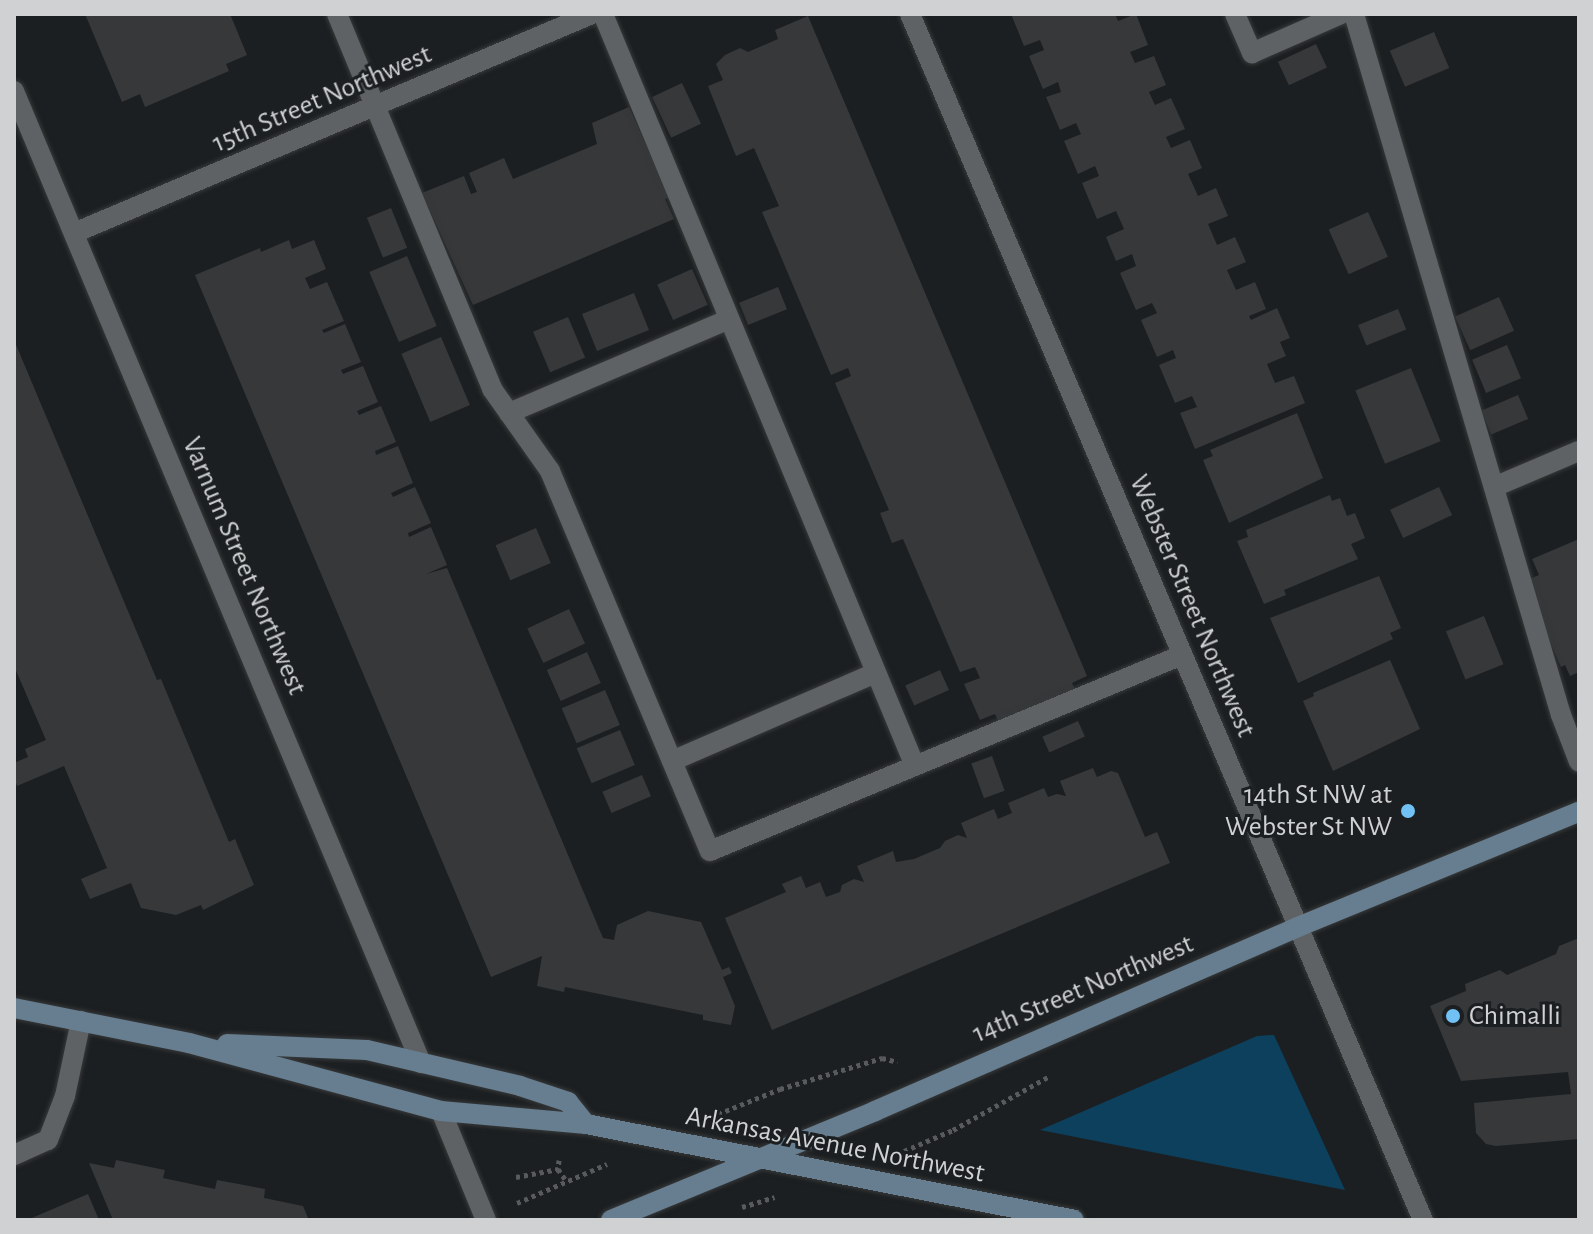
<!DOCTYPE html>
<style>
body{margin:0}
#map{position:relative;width:1593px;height:1234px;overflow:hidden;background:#1c1f21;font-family:"Alegreya Sans",sans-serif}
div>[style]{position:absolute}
.green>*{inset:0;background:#0c405d}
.building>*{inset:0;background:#36383a;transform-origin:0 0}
.path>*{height:5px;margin-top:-2.5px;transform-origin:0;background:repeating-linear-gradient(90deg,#585a5c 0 4px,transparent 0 8px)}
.roads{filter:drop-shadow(0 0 2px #37393a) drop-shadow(0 0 2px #37393a)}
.lane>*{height:20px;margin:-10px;padding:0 10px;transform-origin:10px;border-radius:10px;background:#5f6265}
.street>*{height:20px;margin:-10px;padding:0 10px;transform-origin:10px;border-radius:10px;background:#5f6265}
.secondary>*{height:20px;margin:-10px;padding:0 10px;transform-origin:10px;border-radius:10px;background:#667e8f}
.dots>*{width:22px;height:22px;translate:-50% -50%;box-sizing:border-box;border:4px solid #1c1f21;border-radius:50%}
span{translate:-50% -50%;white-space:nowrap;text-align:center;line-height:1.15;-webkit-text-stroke:6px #1c1f21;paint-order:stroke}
.street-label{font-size:28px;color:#cfd1d2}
.poi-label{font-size:28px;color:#cfd1d2}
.right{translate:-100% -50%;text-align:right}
.left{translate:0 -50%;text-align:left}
.frame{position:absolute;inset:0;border:16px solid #cfd1d2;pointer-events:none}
</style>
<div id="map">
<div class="green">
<i style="clip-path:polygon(1274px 1035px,1345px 1190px,1040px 1130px,1257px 1036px)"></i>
</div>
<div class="building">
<i style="clip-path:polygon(85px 14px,230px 14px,247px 55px,226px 64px,229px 71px,145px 107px,140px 94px,122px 102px)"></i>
<i style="clip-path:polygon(1011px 14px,1115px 14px,1118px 21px,1136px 14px,1148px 45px,1130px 52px,1135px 63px,1154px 56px,1166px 85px,1149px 92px,1155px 105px,1171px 98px,1185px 129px,1166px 137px,1171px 148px,1190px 140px,1202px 168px,1188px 174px,1198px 196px,1216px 188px,1228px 216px,1208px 224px,1217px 245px,1235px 237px,1246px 262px,1227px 270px,1236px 290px,1255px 282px,1266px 309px,1249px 316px,1251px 320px,1277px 308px,1290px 338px,1280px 342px,1286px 356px,1267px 364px,1275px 383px,1294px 376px,1305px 403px,1195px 449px,1180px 413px,1197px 407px,1192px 396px,1175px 403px,1159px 365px,1176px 358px,1173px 350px,1157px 357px,1141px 320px,1157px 313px,1152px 303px,1136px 310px,1120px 273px,1136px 266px,1132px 254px,1116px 261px,1106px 237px,1124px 229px,1116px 211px,1097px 219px,1082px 183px,1099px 176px,1095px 166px,1078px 174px,1064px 141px,1081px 134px,1076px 123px,1060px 130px,1046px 97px,1061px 92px,1058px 82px,1043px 89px,1029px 56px,1044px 50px,1040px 40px,1024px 46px)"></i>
<i style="clip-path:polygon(808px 16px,1087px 676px,1072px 683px,1077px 694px,1001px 727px,995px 714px,980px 720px,964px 684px,980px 678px,975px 667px,960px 672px,903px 539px,892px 543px,880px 513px,889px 510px,835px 383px,851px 376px,848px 368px,831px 375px,762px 212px,779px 206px,754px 148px,736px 156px,708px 86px,723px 80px,716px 64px,725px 55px,740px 48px,748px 52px,778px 39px,775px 30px)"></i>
<i style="left:1434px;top:32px;width:39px;height:48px;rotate:67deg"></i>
<i style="left:1316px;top:44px;width:26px;height:42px;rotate:65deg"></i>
<i style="left:682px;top:83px;width:45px;height:33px;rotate:65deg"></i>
<i style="clip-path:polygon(629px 107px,669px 197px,665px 199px,674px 219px,473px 305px,422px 193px,464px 176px,471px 194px,477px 192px,469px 173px,504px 158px,513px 179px,597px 144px,592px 123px)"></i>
<i style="left:391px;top:208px;width:43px;height:26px;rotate:68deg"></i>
<i style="left:1368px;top:212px;width:49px;height:43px;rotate:66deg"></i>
<i style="clip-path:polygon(289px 240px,292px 249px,314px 240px,326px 269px,305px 278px,310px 289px,327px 282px,344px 321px,322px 330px,324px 333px,345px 324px,361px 362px,341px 370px,343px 374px,363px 366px,378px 402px,357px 411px,359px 415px,381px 406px,396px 442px,375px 451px,376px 455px,398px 446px,413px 483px,391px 493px,393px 497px,415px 487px,431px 523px,408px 533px,409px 537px,431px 527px,447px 565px,426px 574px,447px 568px,603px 938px,614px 940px,617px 925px,648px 911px,701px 922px,722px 970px,729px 967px,732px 973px,723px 977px,735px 1006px,731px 1025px,703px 1020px,703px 1015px,565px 987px,564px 992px,537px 986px,542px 956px,491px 977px,195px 275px,260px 248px,261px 252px)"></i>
<i style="left:407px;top:256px;width:76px;height:41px;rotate:67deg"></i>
<i style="left:692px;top:269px;width:39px;height:38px;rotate:66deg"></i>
<i style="left:778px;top:287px;width:24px;height:42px;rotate:68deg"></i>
<i style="left:634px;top:293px;width:40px;height:56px;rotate:68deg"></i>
<i style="left:1499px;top:297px;width:37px;height:48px;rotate:66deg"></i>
<i style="left:1398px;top:309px;width:22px;height:43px;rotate:68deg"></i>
<i style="left:568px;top:317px;width:44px;height:38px;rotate:67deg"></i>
<i style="left:441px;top:337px;width:74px;height:43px;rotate:67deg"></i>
<i style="clip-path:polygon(14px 340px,157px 680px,161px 679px,229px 842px,235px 839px,254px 885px,203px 910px,201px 905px,176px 915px,141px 908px,131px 883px,90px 899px,81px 879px,107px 868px,64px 766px,17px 786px,14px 778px,14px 763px,28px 757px,25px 749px,46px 740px,14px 666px)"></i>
<i style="left:1507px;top:345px;width:36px;height:38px;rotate:67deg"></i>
<i style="left:1411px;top:368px;width:79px;height:60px;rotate:68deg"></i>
<i style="left:1518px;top:395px;width:26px;height:40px;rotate:67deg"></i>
<i style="clip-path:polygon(1297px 413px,1323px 478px,1229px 523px,1203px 460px,1213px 456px,1210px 450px)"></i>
<i style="left:1439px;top:487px;width:31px;height:54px;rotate:65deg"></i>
<i style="clip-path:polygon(1330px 495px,1332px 501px,1340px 498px,1347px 516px,1355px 513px,1365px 538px,1351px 544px,1358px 559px,1284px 590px,1286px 595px,1264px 604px,1237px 541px,1248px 537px,1246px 530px)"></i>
<i style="left:536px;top:528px;width:38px;height:44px;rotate:67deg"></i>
<i style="clip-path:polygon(1579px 539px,1579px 672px,1570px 676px,1565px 665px,1561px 667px,1524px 581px,1539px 575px,1532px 559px)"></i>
<i style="clip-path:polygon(1379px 576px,1401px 628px,1390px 633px,1393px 639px,1298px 683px,1270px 618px)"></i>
<i style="left:569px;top:609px;width:38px;height:46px;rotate:65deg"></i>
<i style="left:1484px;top:616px;width:52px;height:41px;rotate:68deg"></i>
<i style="left:587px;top:652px;width:34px;height:44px;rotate:66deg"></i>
<i style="clip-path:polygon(1390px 660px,1420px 729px,1333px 771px,1303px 701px,1314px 696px,1313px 693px)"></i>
<i style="left:940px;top:670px;width:22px;height:38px;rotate:66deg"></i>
<i style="left:605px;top:690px;width:38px;height:47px;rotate:67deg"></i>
<i style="left:1078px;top:721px;width:17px;height:39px;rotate:66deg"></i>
<i style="left:620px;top:730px;width:38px;height:47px;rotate:67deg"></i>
<i style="left:992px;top:756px;width:37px;height:22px;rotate:70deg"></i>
<i style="clip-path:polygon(1093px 768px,1097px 777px,1111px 771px,1118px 773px,1145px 837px,1157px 832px,1170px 863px,772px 1030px,725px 918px,786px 892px,782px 884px,801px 876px,806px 888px,820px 882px,826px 897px,840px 892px,842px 885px,854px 879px,864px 882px,857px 866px,893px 851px,896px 862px,914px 859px,940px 848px,945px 841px,958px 835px,967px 838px,961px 823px,994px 809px,998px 819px,1012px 813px,1008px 803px,1044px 788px,1048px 797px,1057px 794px,1066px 796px,1060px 781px)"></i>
<i style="left:642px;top:775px;width:23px;height:43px;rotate:67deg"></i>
<i style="clip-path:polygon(1579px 938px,1579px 1139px,1496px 1146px,1486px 1144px,1476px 1133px,1474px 1103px,1571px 1094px,1568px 1072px,1461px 1081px,1430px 1006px,1466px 991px,1465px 984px,1500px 970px,1507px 975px,1556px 954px,1559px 946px)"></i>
<i style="clip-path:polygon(116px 1160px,165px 1170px,163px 1178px,215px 1189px,217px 1180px,265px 1189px,264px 1198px,303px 1206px,308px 1218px,113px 1220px,89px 1163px,114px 1168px)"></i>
<i style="clip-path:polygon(88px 1194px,99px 1220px,27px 1220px)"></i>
</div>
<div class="path">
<i style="left:718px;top:1114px;width:67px;rotate:-22deg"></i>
<i style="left:780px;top:1089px;width:107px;rotate:-16.9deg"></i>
<i style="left:882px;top:1058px;width:16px;rotate:14deg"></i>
<i style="left:904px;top:1151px;width:53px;rotate:-23.2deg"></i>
<i style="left:953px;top:1130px;width:109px;rotate:-29.2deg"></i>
<i style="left:559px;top:1160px;width:9px;rotate:96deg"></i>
<i style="left:558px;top:1169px;width:12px;rotate:55deg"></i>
<i style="left:516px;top:1177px;width:43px;rotate:-10.8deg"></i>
<i style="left:517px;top:1203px;width:98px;rotate:-23.4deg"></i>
<i style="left:742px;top:1207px;width:34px;rotate:-17deg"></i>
</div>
<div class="roads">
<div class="lane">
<i style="left:337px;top:14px;width:406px;rotate:67.5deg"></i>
<i style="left:492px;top:389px;width:100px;rotate:54.7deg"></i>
<i style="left:550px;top:471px;width:412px;rotate:67.2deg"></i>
<i style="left:710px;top:851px;width:511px;rotate:-22.55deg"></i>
<i style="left:603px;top:14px;width:814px;rotate:67.47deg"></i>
<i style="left:1235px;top:14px;width:43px;rotate:66.4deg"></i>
<i style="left:1252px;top:53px;width:97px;rotate:-23.7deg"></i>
<i style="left:1354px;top:14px;width:731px;rotate:73.55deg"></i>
<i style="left:1561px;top:715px;width:50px;rotate:69deg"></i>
<i style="left:509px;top:413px;width:237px;rotate:-23.1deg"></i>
<i style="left:1494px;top:487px;width:92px;rotate:-23deg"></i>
<i style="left:672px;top:761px;width:221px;rotate:-23.4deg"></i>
<i style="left:14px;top:1155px;width:37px;rotate:-24deg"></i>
<i style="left:48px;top:1140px;width:47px;rotate:-68.9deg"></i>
<i style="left:65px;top:1096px;width:77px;rotate:-78deg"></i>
</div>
<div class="street">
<i style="left:910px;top:14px;width:1311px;rotate:66.96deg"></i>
<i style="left:14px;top:91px;width:1054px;rotate:67.28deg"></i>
<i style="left:74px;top:233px;width:562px;rotate:-22.92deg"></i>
<i style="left:441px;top:1111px;width:118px;rotate:67.6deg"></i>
</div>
<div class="secondary">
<i style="left:14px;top:1008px;width:178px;rotate:11.3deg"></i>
<i style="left:189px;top:1043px;width:261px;rotate:15.1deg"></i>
<i style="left:441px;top:1111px;width:146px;rotate:5.1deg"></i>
<i style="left:586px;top:1124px;width:497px;rotate:11.1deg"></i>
<i style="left:227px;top:1044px;width:140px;rotate:2.5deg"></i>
<i style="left:367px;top:1050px;width:157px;rotate:13.2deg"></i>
<i style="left:520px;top:1086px;width:51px;rotate:18.4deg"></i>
<i style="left:568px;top:1102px;width:28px;rotate:51deg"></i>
<i style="left:611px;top:1220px;width:286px;rotate:-22.4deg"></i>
<i style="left:875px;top:1111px;width:461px;rotate:-23.5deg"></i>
<i style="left:1298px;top:927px;width:304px;rotate:-22.3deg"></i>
</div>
</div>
<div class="dots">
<i style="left:1408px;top:811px;background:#72c1f5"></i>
<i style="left:1453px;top:1016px;background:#72c1f5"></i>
</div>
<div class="street-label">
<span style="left:322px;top:99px;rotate:-23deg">15th Street Northwest</span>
<span style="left:244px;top:566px;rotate:67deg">Varnum Street Northwest</span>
<span style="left:1192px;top:606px;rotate:67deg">Webster Street Northwest</span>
<span style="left:1083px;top:989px;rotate:-23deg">14th Street Northwest</span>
<span style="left:835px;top:1145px;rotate:11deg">Arkansas Avenue Northwest</span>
</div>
<div class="poi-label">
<span class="right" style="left:1392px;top:811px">14th St NW at<br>Webster St NW</span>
<span class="left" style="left:1469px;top:1016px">Chimalli</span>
</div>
<div class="frame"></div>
</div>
